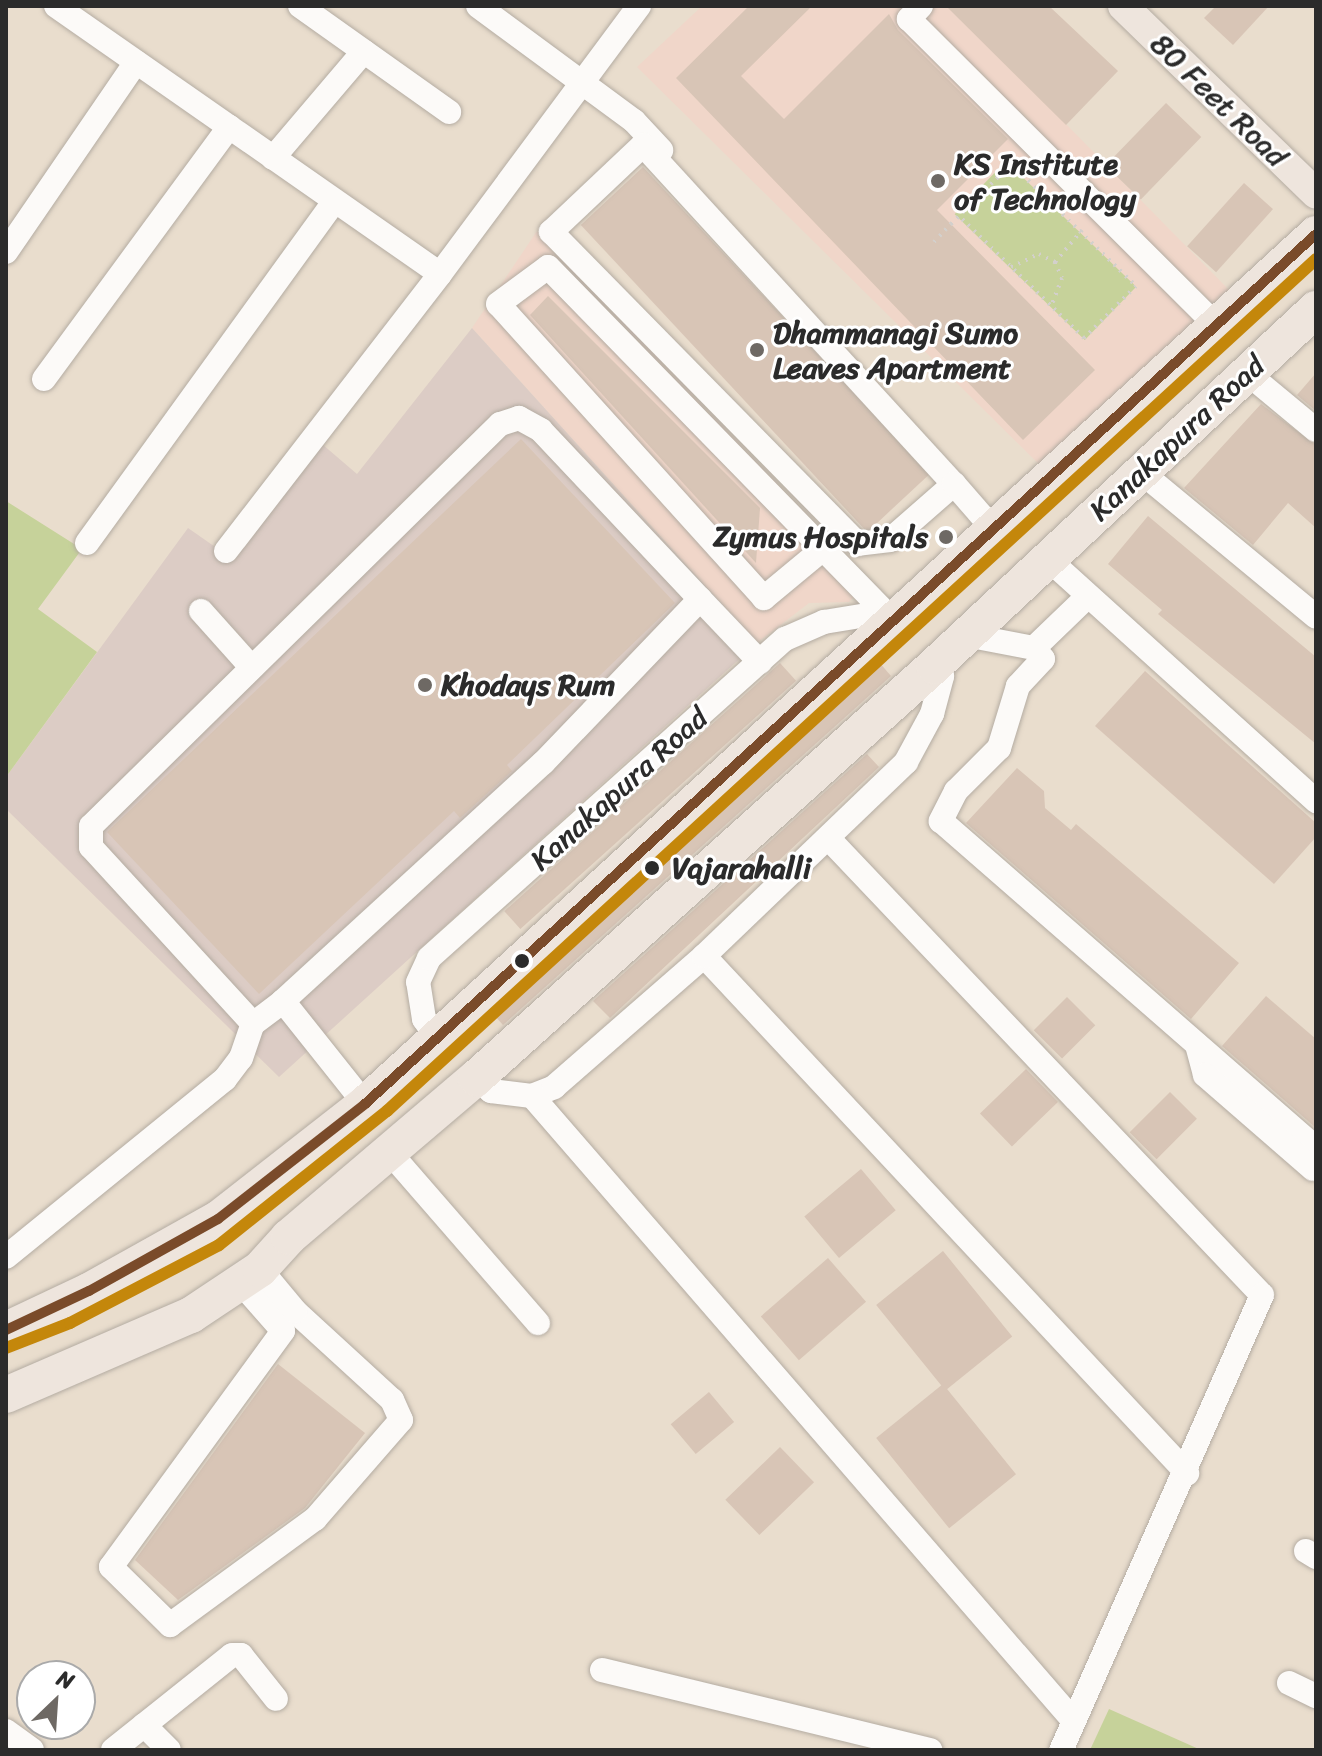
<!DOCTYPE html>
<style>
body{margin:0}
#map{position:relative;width:1322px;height:1756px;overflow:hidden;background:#e9ddcd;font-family:Sriracha,sans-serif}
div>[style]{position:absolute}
.built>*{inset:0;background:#f0d6c9}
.industrial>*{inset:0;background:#dcccc5}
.green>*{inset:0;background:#c6d29a;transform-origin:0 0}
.building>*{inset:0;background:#d8c5b6;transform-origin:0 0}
.path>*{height:4px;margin-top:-2px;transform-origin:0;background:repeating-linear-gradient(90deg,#d3d0cc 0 2px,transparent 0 8px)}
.roads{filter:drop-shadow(0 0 2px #b4aca2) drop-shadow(0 0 2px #b4aca2)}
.minor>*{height:24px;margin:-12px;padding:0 12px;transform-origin:12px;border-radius:12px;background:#fcfaf8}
.major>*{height:30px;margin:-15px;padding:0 15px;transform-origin:15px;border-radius:15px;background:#eee5dd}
.highway>*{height:36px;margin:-18px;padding:0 18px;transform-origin:18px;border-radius:18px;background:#eee5dd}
.bus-1>*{height:10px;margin:-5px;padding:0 5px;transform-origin:5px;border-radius:5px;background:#7a4b2a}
.metro-1>*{height:12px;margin:-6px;padding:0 6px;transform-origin:6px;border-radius:6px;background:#c4870b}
.dots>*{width:22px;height:22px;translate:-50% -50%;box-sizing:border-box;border:4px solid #fff;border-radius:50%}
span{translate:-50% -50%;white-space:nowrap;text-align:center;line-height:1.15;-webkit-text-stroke:6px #fff;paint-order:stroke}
.street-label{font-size:30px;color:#2b2b2b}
.poi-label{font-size:30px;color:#2b2b2b;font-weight:700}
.left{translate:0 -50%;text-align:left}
.right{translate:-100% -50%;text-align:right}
.stop-label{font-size:30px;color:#2b2b2b;font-weight:700}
.frame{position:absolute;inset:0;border:8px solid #2b2b2b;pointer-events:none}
.north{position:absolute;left:16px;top:1660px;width:80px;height:80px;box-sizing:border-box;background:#fff;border:2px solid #aaa;border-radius:50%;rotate:25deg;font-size:22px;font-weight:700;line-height:32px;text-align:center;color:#2b2b2b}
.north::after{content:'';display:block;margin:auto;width:28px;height:36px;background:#6e6964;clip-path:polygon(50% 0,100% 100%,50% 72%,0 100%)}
</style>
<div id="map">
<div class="built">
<i style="clip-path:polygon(702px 6px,950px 6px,1235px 296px,1049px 474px,637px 67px)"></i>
<i style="clip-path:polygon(537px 231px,869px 580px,849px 602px,809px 603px,757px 643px,472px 328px)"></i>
</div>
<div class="industrial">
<i style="clip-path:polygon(472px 328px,757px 643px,279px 1077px,6px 809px,6px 777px,188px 528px,231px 558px,322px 444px,357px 474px)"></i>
</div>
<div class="green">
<i style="left:1006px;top:161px;width:181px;height:74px;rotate:44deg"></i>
<i style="clip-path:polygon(6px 501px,82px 549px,38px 609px,97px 652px,6px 777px)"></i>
<i style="clip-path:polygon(1109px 1709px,1201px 1750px,1090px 1750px)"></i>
</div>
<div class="building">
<i style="clip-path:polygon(749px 6px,812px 6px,741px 76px,784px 119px,889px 14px,898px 30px,1008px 139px,937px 210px,1095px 370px,1023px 440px,676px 78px)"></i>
<i style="clip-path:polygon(946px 6px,1049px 6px,1118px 71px,1066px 125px)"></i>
<i style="clip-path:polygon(1216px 6px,1269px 6px,1233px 45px,1204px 18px)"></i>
<i style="left:1166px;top:103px;width:49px;height:87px;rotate:44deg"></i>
<i style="left:643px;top:167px;width:420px;height:85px;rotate:47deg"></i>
<i style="left:1244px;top:183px;width:39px;height:85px;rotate:42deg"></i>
<i style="clip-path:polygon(548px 296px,760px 508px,756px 563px,530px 315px)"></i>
<i style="clip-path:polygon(1316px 373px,1316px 411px,1297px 395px)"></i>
<i style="clip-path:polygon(1261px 404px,1316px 445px,1316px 528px,1288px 503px,1253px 545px,1184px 488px)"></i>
<i style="clip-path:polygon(521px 439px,675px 603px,507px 765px,512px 771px,460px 818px,454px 811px,259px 994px,107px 832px)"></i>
<i style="clip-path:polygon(1148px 516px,1316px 657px,1316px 744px,1158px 614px,1162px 610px,1108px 564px)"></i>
<i style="clip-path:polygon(879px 662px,891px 676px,503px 1025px,494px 1015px)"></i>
<i style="left:780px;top:663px;width:24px;height:371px;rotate:48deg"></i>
<i style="clip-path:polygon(1145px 671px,1316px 823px,1316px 837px,1274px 884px,1095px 726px)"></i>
<i style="clip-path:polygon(867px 754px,879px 767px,610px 1018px,593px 1001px)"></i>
<i style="clip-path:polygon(1017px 768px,1044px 791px,1045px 808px,1071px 830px,1076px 824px,1239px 963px,1191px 1019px,966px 823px)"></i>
<i style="clip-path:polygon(1266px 996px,1316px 1039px,1316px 1128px,1222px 1046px)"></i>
<i style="left:1067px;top:997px;width:40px;height:47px;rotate:45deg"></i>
<i style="left:1026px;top:1069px;width:46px;height:64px;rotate:46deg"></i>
<i style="left:1170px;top:1092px;width:38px;height:57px;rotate:45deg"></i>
<i style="left:861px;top:1169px;width:54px;height:74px;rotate:50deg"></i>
<i style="left:943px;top:1251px;width:110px;height:86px;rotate:51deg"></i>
<i style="left:828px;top:1258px;width:58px;height:89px;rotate:49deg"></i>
<i style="clip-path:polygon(278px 1364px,365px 1433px,305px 1508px,178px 1600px,135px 1560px)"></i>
<i style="left:943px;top:1384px;width:116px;height:86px;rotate:51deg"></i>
<i style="left:709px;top:1392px;width:39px;height:50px;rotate:50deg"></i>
<i style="left:780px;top:1447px;width:49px;height:76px;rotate:46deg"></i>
</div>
<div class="path">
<i style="left:934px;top:242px;width:25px;rotate:-47deg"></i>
<i style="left:951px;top:224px;width:85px;rotate:-45deg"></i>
<i style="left:1011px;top:164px;width:175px;rotate:44.3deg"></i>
<i style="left:1136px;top:286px;width:74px;rotate:135deg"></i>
<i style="left:1084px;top:338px;width:175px;rotate:-135.7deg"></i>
<i style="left:1055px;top:262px;width:42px;rotate:-49.8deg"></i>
<i style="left:1011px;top:267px;width:31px;rotate:-25deg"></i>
<i style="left:1039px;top:254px;width:18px;rotate:27deg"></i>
<i style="left:1055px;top:262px;width:17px;rotate:66deg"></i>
<i style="left:1062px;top:278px;width:30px;rotate:111deg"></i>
</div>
<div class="roads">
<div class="minor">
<i style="left:56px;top:6px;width:468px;rotate:34.9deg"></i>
<i style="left:440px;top:274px;width:334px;rotate:-53.4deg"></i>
<i style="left:300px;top:6px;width:183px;rotate:35.4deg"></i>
<i style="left:478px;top:6px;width:194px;rotate:36.4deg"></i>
<i style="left:634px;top:121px;width:40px;rotate:47deg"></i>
<i style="left:921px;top:6px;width:18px;rotate:133deg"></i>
<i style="left:909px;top:19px;width:433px;rotate:44.9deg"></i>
<i style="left:273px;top:158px;width:140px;rotate:-49.6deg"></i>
<i style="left:6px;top:252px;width:230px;rotate:-55.6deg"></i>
<i style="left:1247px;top:373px;width:89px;rotate:39.6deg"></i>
<i style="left:44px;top:379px;width:313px;rotate:-53.7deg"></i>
<i style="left:1141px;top:472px;width:227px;rotate:39.6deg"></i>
<i style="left:954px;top:484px;width:85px;rotate:138.8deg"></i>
<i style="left:890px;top:540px;width:32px;rotate:173deg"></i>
<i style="left:858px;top:544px;width:438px;rotate:-134.5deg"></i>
<i style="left:551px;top:232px;width:127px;rotate:-43.4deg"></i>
<i style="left:643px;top:145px;width:460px;rotate:47.5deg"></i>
<i style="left:954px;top:484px;width:62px;rotate:48.9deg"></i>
<i style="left:87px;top:543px;width:422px;rotate:-54.1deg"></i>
<i style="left:823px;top:549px;width:77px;rotate:140.3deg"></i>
<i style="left:764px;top:598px;width:396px;rotate:-132.1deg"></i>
<i style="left:498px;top:304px;width:62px;rotate:-36.5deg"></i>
<i style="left:548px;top:267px;width:482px;rotate:45.7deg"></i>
<i style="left:226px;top:551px;width:350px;rotate:-52.3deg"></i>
<i style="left:1047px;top:558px;width:363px;rotate:42.1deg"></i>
<i style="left:700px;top:599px;width:87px;rotate:46.4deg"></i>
<i style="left:201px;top:611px;width:76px;rotate:48.2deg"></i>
<i style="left:966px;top:635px;width:69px;rotate:10.8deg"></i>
<i style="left:1034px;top:648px;width:14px;rotate:51deg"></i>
<i style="left:1043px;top:659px;width:37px;rotate:133deg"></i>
<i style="left:1018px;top:686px;width:65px;rotate:107deg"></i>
<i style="left:999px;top:748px;width:61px;rotate:135deg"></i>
<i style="left:956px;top:791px;width:34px;rotate:117deg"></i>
<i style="left:941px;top:821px;width:498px;rotate:41.1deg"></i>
<i style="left:1034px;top:648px;width:74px;rotate:-43.9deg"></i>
<i style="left:830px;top:840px;width:627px;rotate:46.49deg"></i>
<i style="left:1262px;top:1295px;width:497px;rotate:113.8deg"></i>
<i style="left:704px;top:956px;width:708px;rotate:46.95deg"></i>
<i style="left:283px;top:1001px;width:352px;rotate:-42.5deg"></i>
<i style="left:543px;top:763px;width:227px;rotate:-46.2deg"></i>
<i style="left:700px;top:599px;width:232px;rotate:-133.3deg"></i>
<i style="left:541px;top:430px;width:25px;rotate:-151deg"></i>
<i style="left:519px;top:418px;width:20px;rotate:162deg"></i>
<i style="left:500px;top:424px;width:573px;rotate:135.49deg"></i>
<i style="left:91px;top:826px;width:21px;rotate:90deg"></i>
<i style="left:91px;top:847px;width:240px;rotate:47.5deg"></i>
<i style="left:253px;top:1024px;width:38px;rotate:-37deg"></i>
<i style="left:283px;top:1001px;width:132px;rotate:51.5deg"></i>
<i style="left:437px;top:1038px;width:23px;rotate:-124deg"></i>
<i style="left:424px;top:1019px;width:37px;rotate:-99deg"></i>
<i style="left:418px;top:982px;width:26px;rotate:-65deg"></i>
<i style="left:429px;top:958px;width:478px;rotate:-41.9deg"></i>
<i style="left:785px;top:639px;width:43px;rotate:-23.6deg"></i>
<i style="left:824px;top:622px;width:62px;rotate:-9.3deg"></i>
<i style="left:885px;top:612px;width:13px;rotate:29deg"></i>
<i style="left:1197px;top:1045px;width:31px;rotate:75deg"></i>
<i style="left:1205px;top:1075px;width:143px;rotate:41deg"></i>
<i style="left:476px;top:1078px;width:20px;rotate:41deg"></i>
<i style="left:491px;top:1091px;width:41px;rotate:7deg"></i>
<i style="left:532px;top:1096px;width:24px;rotate:-22deg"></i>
<i style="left:554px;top:1087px;width:199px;rotate:-41.1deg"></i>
<i style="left:704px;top:956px;width:280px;rotate:-43.8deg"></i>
<i style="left:906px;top:762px;width:55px;rotate:-61.6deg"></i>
<i style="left:932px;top:714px;width:39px;rotate:-75deg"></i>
<i style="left:942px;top:676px;width:13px;rotate:-129deg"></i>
<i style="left:532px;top:1096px;width:826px;rotate:49.08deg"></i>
<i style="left:391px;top:1154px;width:224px;rotate:49deg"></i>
<i style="left:6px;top:1257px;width:282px;rotate:-39.1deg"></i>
<i style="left:225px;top:1079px;width:26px;rotate:-53deg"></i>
<i style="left:241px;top:1058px;width:36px;rotate:-71deg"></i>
<i style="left:240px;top:1282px;width:65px;rotate:48.7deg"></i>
<i style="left:283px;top:1331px;width:292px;rotate:126.1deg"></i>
<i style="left:111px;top:1567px;width:83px;rotate:44.5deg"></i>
<i style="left:170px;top:1625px;width:180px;rotate:-36.2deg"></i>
<i style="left:315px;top:1519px;width:131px;rotate:-49deg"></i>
<i style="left:401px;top:1420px;width:22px;rotate:-114deg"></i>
<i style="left:392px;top:1400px;width:132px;rotate:-137.5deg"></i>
<i style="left:295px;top:1311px;width:55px;rotate:-129.8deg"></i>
<i style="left:1306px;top:1551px;width:12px;rotate:31deg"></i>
<i style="left:602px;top:1670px;width:338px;rotate:13.7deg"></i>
<i style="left:1289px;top:1683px;width:30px;rotate:26deg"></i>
<i style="left:144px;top:1725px;width:35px;rotate:45deg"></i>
<i style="left:6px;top:1731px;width:32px;rotate:36deg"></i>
<i style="left:113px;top:1750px;width:152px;rotate:-38.6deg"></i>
<i style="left:232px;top:1655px;width:9px"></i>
<i style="left:241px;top:1655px;width:56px;rotate:51.5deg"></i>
</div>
<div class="major">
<i style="left:1123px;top:6px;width:269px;rotate:44.2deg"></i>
</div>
<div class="highway">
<i style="left:6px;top:1330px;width:92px;rotate:-25.2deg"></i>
<i style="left:89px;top:1291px;width:148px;rotate:-29.2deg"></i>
<i style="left:218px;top:1219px;width:187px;rotate:-38deg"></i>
<i style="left:365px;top:1104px;width:1289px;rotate:-42.45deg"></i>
<i style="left:6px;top:1395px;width:202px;rotate:-23.4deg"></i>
<i style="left:191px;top:1315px;width:83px;rotate:-33.7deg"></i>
<i style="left:260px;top:1269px;width:43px;rotate:-47.8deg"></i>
<i style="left:289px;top:1237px;width:245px;rotate:-40.4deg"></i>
<i style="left:476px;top:1078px;width:616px;rotate:-41.97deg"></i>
<i style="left:934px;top:666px;width:523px;rotate:-43.06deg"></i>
</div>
</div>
<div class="bus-1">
<i style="left:6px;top:1330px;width:92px;rotate:-25.2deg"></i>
<i style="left:89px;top:1291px;width:148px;rotate:-29.2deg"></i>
<i style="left:218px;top:1219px;width:187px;rotate:-38deg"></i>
<i style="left:365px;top:1104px;width:1289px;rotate:-42.45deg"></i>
</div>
<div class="metro-1">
<i style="left:6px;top:1348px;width:69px;rotate:-21.3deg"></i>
<i style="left:70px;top:1323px;width:168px;rotate:-27.6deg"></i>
<i style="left:219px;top:1245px;width:215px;rotate:-38.6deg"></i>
<i style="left:387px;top:1111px;width:1261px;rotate:-42.52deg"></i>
</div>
<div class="dots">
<i style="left:938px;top:181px;background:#6e6964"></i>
<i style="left:757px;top:350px;background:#6e6964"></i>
<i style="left:946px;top:537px;background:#6e6964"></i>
<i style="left:425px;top:685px;background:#6e6964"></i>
<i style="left:652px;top:868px;background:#2b2b2b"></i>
<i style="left:522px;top:961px;background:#2b2b2b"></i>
</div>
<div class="street-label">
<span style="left:1219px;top:100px;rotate:44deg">80 Feet Road</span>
<span style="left:1177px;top:438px;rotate:-43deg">Kanakapura Road</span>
<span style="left:619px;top:789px;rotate:-42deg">Kanakapura Road</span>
</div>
<div class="poi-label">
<span class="left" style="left:954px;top:181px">KS Institute<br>of Technology</span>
<span class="left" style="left:773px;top:350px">Dhammanagi Sumo<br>Leaves Apartment</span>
<span class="right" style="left:928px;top:537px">Zymus Hospitals</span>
<span class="left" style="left:441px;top:685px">Khodays Rum</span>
</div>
<div class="stop-label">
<span class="left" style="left:672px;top:868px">Vajarahalli</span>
</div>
<div class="frame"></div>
<div class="north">N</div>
</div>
